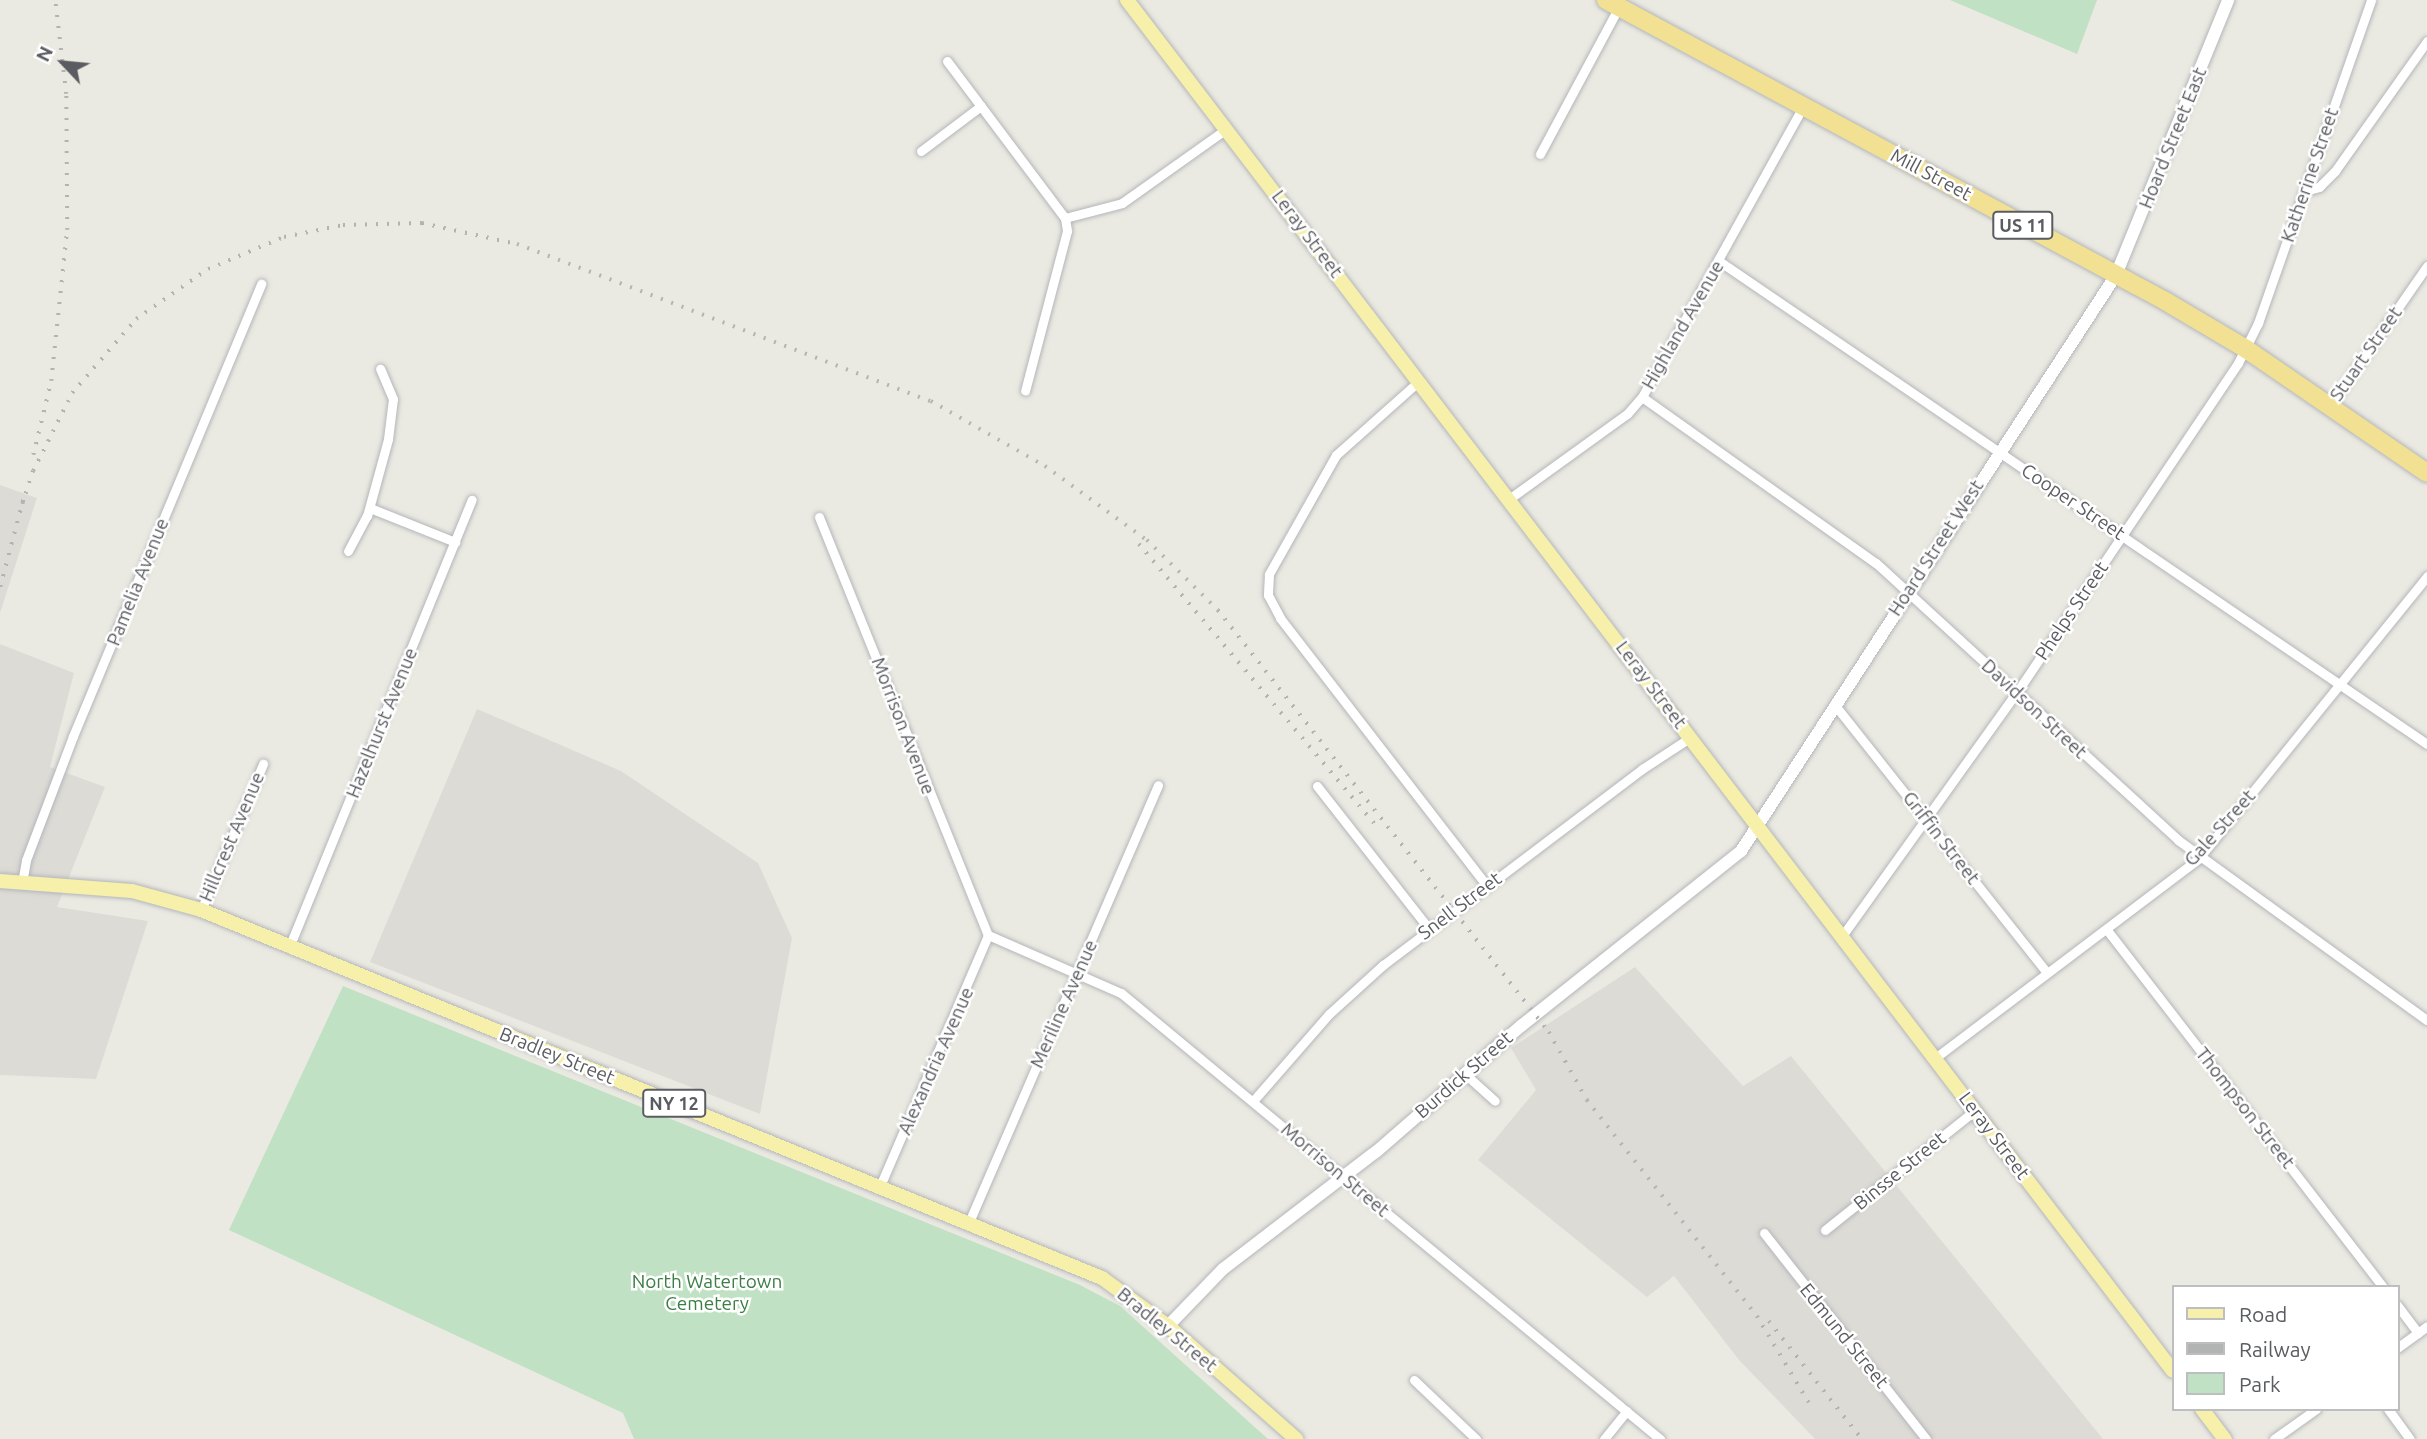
<!DOCTYPE html>
<style>
body{margin:0}
#map{position:relative;width:2427px;height:1439px;overflow:hidden;background:#ebeae2;font-family:Ubuntu,sans-serif}
div>[style]{position:absolute}
.industrial>*{inset:0;background:#dddbd6}
.green>*{inset:0;background:#c0e1c3}
.roads{filter:drop-shadow(0 0 2px #b4b6bb) drop-shadow(0 0 2px #b4b6bb)}
.street>*{height:9px;margin:-4.5px;padding:0 4.5px;transform-origin:4.5px;border-radius:4.5px;background:#fff}
.secondary>*{height:12px;margin:-6px;padding:0 6px;transform-origin:6px;border-radius:6px;background:#fff}
.primary>*{height:14px;margin:-7px;padding:0 7px;transform-origin:7px;border-radius:7px;background:#f6f0ab}
.highway>*{height:18px;margin:-9px;padding:0 9px;transform-origin:9px;border-radius:9px;background:#f2e192}
.rail>*{height:3.5px;margin-top:-1.75px;transform-origin:0;background:repeating-linear-gradient(90deg,#b2b3b3 0 2px,transparent 0 11px)}
span{translate:-50% -50%;white-space:nowrap;text-align:center;line-height:1.15;-webkit-text-stroke:5px #fff;paint-order:stroke}
.shield-label span{padding:2px 5px;background:#fff;border:2px solid;border-radius:5px;-webkit-text-stroke-width:0}
.shield-label{font-size:18px;color:#5a5c61;font-weight:700}
.street-label{font-size:19px;color:#5a5c61}
.park-label{font-size:19px;color:#3c7e44}
.legend{position:absolute;left:2172px;top:1285px;width:228px;height:126px;box-sizing:border-box;background:#fff;border:2px solid #bdbec0;margin:0;padding:9px 12px;list-style:none;font-size:21px;color:#5a5c61}
.legend li{display:flex;align-items:center;gap:14px;height:35px}
.legend b{width:35px;border:2px solid #bdbec0}
.north{position:absolute;left:28px;top:28px;width:70px;height:70px;-webkit-text-stroke:5px #fff;paint-order:stroke;rotate:296deg;font-size:19px;font-weight:700;line-height:28px;text-align:center;color:#5a5c61}
.north::after{content:'';display:block;margin:auto;width:24px;height:32px;background:#5a5c61;clip-path:polygon(50% 0,100% 100%,50% 72%,0 100%)}
</style>
<div id="map">
<div class="industrial">
<i style="clip-path:polygon(0 485px,37px 498px,0 613px)"></i>
<i style="clip-path:polygon(0 644px,74px 673px,50px 767px,105px 787px,57px 907px,148px 921px,96px 1079px,0 1075px)"></i>
<i style="clip-path:polygon(477px 709px,621px 771px,758px 863px,792px 938px,760px 1114px,370px 962px)"></i>
<i style="clip-path:polygon(1635px 967px,1743px 1086px,1791px 1056px,2103px 1439px,1815px 1439px,1739px 1360px,1674px 1276px,1647px 1297px,1478px 1160px,1536px 1090px,1511px 1048px)"></i>
</div>
<div class="green">
<i style="clip-path:polygon(1950px 0,2097px 0,2077px 54px)"></i>
<i style="clip-path:polygon(343px 986px,1080px 1285px,1120px 1306px,1268px 1439px,634px 1439px,623px 1413px,229px 1230px)"></i>
</div>
<div class="roads">
<div class="street">
<i style="left:947px;top:61px;width:196px;rotate:53.1deg"></i>
<i style="left:1065px;top:218px;width:13px;rotate:81deg"></i>
<i style="left:1067px;top:231px;width:165px;rotate:104.7deg"></i>
<i style="left:921px;top:151px;width:75px;rotate:-36.9deg"></i>
<i style="left:1540px;top:154px;width:169px;rotate:-61.8deg"></i>
<i style="left:2305px;top:191px;width:15px;rotate:-16deg"></i>
<i style="left:2319px;top:187px;width:23px;rotate:-45deg"></i>
<i style="left:2335px;top:171px;width:159px;rotate:-54.7deg"></i>
<i style="left:1065px;top:218px;width:59px;rotate:-14.7deg"></i>
<i style="left:1122px;top:203px;width:128px;rotate:-35.4deg"></i>
<i style="left:1719px;top:261px;width:857px;rotate:34.3deg"></i>
<i style="left:1419px;top:381px;width:111px;rotate:138.3deg"></i>
<i style="left:1336px;top:455px;width:137px;rotate:119.4deg"></i>
<i style="left:1269px;top:574px;width:21px;rotate:93deg"></i>
<i style="left:1268px;top:595px;width:26px;rotate:62deg"></i>
<i style="left:1280px;top:618px;width:337px;rotate:52.3deg"></i>
<i style="left:1642px;top:397px;width:287px;rotate:35.4deg"></i>
<i style="left:1876px;top:563px;width:410px;rotate:42.5deg"></i>
<i style="left:2178px;top:840px;width:307px;rotate:35.9deg"></i>
<i style="left:2329px;top:407px;width:172px;rotate:-55.2deg"></i>
<i style="left:1509px;top:499px;width:145px;rotate:-35.8deg"></i>
<i style="left:1627px;top:414px;width:23px;rotate:-49deg"></i>
<i style="left:1642px;top:397px;width:333px;rotate:-61deg"></i>
<i style="left:370px;top:508px;width:92px;rotate:21.8deg"></i>
<i style="left:819px;top:517px;width:451px;rotate:68deg"></i>
<i style="left:348px;top:551px;width:40px;rotate:-62deg"></i>
<i style="left:367px;top:516px;width:80px;rotate:-74.7deg"></i>
<i style="left:388px;top:439px;width:40px;rotate:-82.9deg"></i>
<i style="left:393px;top:399px;width:33px;rotate:-113deg"></i>
<i style="left:1834px;top:704px;width:343px;rotate:51.6deg"></i>
<i style="left:1317px;top:786px;width:182px;rotate:51.9deg"></i>
<i style="left:22px;top:883px;width:23px;rotate:-80deg"></i>
<i style="left:26px;top:860px;width:133px;rotate:-69.2deg"></i>
<i style="left:73px;top:736px;width:490px;rotate:-67.4deg"></i>
<i style="left:201px;top:910px;width:159px;rotate:-67deg"></i>
<i style="left:2107px;top:930px;width:451px;rotate:52.3deg"></i>
<i style="left:988px;top:935px;width:145px;rotate:23.6deg"></i>
<i style="left:1121px;top:993px;width:700px;rotate:39.61deg"></i>
<i style="left:1842px;top:936px;width:300px;rotate:-54.4deg"></i>
<i style="left:2017px;top:692px;width:396px;rotate:-56.1deg"></i>
<i style="left:2238px;top:363px;width:45px;rotate:-63.4deg"></i>
<i style="left:2258px;top:323px;width:342px;rotate:-70.7deg"></i>
<i style="left:290px;top:945px;width:481px;rotate:-67.8deg"></i>
<i style="left:1935px;top:1058px;width:331px;rotate:-37.1deg"></i>
<i style="left:2199px;top:858px;width:363px;rotate:-51deg"></i>
<i style="left:1465px;top:1074px;width:40px;rotate:42deg"></i>
<i style="left:1253px;top:1101px;width:116px;rotate:-48.9deg"></i>
<i style="left:1329px;top:1014px;width:73px;rotate:-42.2deg"></i>
<i style="left:1383px;top:965px;width:325px;rotate:-37.1deg"></i>
<i style="left:1642px;top:769px;width:59px;rotate:-33.1deg"></i>
<i style="left:880px;top:1186px;width:273px;rotate:-66.7deg"></i>
<i style="left:969px;top:1222px;width:476px;rotate:-66.6deg"></i>
<i style="left:1825px;top:1230px;width:191px;rotate:-38.6deg"></i>
<i style="left:1764px;top:1233px;width:262px;rotate:51.8deg"></i>
<i style="left:2397px;top:1305px;width:35px;rotate:53deg"></i>
<i style="left:2397px;top:1348px;width:37px;rotate:-36deg"></i>
<i style="left:1414px;top:1380px;width:86px;rotate:43.6deg"></i>
<i style="left:2388px;top:1409px;width:37px;rotate:54deg"></i>
<i style="left:1604px;top:1439px;width:36px;rotate:-51deg"></i>
<i style="left:2274px;top:1439px;width:52px;rotate:-35.5deg"></i>
</div>
<div class="secondary">
<i style="left:1168px;top:1326px;width:79px;rotate:-46deg"></i>
<i style="left:1223px;top:1269px;width:194px;rotate:-37.5deg"></i>
<i style="left:1377px;top:1151px;width:191px;rotate:-41deg"></i>
<i style="left:1521px;top:1026px;width:281px;rotate:-38.5deg"></i>
<i style="left:1741px;top:851px;width:687px;rotate:-56.93deg"></i>
<i style="left:2116px;top:275px;width:297px;rotate:-67.8deg"></i>
</div>
<div class="primary">
<i style="left:1127px;top:0;width:1724px;rotate:52.66deg"></i>
<i style="left:0;top:881px;width:132px;rotate:4.3deg"></i>
<i style="left:132px;top:891px;width:72px;rotate:15.4deg"></i>
<i style="left:201px;top:910px;width:973px;rotate:22.22deg"></i>
<i style="left:1102px;top:1278px;width:82px;rotate:36deg"></i>
<i style="left:1168px;top:1326px;width:171px;rotate:41.4deg"></i>
<i style="left:2202px;top:1409px;width:38px;rotate:53deg"></i>
</div>
<div class="highway">
<i style="left:1606px;top:0;width:637px;rotate:28.29deg"></i>
<i style="left:2167px;top:302px;width:92px;rotate:30.7deg"></i>
<i style="left:2246px;top:349px;width:219px;rotate:34.4deg"></i>
</div>
</div>
<div class="rail">
<i style="left:33px;top:455px;width:76px;rotate:-76.3deg"></i>
<i style="left:51px;top:381px;width:152px;rotate:-84deg"></i>
<i style="left:67px;top:230px;width:136px;rotate:-90.4deg"></i>
<i style="left:66px;top:94px;width:95px;rotate:-96.7deg"></i>
<i style="left:22px;top:504px;width:35px;rotate:-72deg"></i>
<i style="left:33px;top:471px;width:87px;rotate:-63.4deg"></i>
<i style="left:72px;top:393px;width:98px;rotate:-49.1deg"></i>
<i style="left:136px;top:319px;width:88px;rotate:-34.8deg"></i>
<i style="left:208px;top:269px;width:82px;rotate:-22.8deg"></i>
<i style="left:284px;top:237px;width:60px;rotate:-11.5deg"></i>
<i style="left:343px;top:225px;width:79px;rotate:-1.5deg"></i>
<i style="left:422px;top:223px;width:97px;rotate:12.5deg"></i>
<i style="left:517px;top:244px;width:443px;rotate:20.8deg"></i>
<i style="left:931px;top:401px;width:131px;rotate:29.7deg"></i>
<i style="left:1045px;top:466px;width:126px;rotate:36deg"></i>
<i style="left:1147px;top:540px;width:100px;rotate:44.6deg"></i>
<i style="left:1218px;top:610px;width:536px;rotate:51.89deg"></i>
<i style="left:1549px;top:1032px;width:78px;rotate:60.8deg"></i>
<i style="left:1587px;top:1100px;width:275px;rotate:51.8deg"></i>
<i style="left:1757px;top:1316px;width:101px;rotate:59.1deg"></i>
<i style="left:1139px;top:544px;width:368px;rotate:49.9deg"></i>
<i style="left:0;top:587px;width:94px;rotate:-75.2deg"></i>
<i style="left:1769px;top:1321px;width:150px;rotate:51.8deg"></i>
</div>
<div class="shield-label">
<span style="left:2023px;top:225px">US 11</span>
<span style="left:674px;top:1103px">NY 12</span>
</div>
<div class="street-label">
<span style="left:2173px;top:138px;rotate:-68deg">Hoard Street East</span>
<span style="left:1931px;top:175px;rotate:28deg">Mill Street</span>
<span style="left:2310px;top:175px;rotate:-71deg">Katherine Street</span>
<span style="left:1307px;top:234px;rotate:53deg">Leray Street</span>
<span style="left:1683px;top:325px;rotate:-60deg">Highland Avenue</span>
<span style="left:2366px;top:354px;rotate:-55deg">Stuart Street</span>
<span style="left:2073px;top:502px;rotate:34deg">Cooper Street</span>
<span style="left:1936px;top:548px;rotate:-57deg">Hoard Street West</span>
<span style="left:138px;top:582px;rotate:-68deg">Pamelia Avenue</span>
<span style="left:2072px;top:611px;rotate:-56deg">Phelps Street</span>
<span style="left:1651px;top:685px;rotate:53deg">Leray Street</span>
<span style="left:2034px;top:709px;rotate:43deg">Davidson Street</span>
<span style="left:382px;top:723px;rotate:-68deg">Hazelhurst Avenue</span>
<span style="left:903px;top:726px;rotate:69deg">Morrison Avenue</span>
<span style="left:2220px;top:828px;rotate:-48deg">Gale Street</span>
<span style="left:232px;top:837px;rotate:-67deg">Hillcrest Avenue</span>
<span style="left:1941px;top:838px;rotate:52deg">Griffin Street</span>
<span style="left:1460px;top:906px;rotate:-37deg">Snell Street</span>
<span style="left:1064px;top:1004px;rotate:-66deg">Meriline Avenue</span>
<span style="left:557px;top:1056px;rotate:22deg">Bradley Street</span>
<span style="left:936px;top:1061px;rotate:-66deg">Alexandria Avenue</span>
<span style="left:1464px;top:1075px;rotate:-41deg">Burdick Street</span>
<span style="left:2245px;top:1108px;rotate:52deg">Thompson Street</span>
<span style="left:1994px;top:1136px;rotate:53deg">Leray Street</span>
<span style="left:1335px;top:1170px;rotate:40deg">Morrison Street</span>
<span style="left:1900px;top:1171px;rotate:-39deg">Binsse Street</span>
<span style="left:1167px;top:1330px;rotate:39deg">Bradley Street</span>
<span style="left:1844px;top:1336px;rotate:51deg">Edmund Street</span>
</div>
<div class="park-label">
<span style="left:707px;top:1293px">North Watertown<br>Cemetery</span>
</div>
<ul class="legend">
<li><b style="height:9px;background:#f6f0ab"></b>Road</li>
<li><b style="height:9px;background:#b2b3b3"></b>Railway</li>
<li><b style="height:19px;background:#c0e1c3"></b>Park</li>
</ul>
<div class="north">N</div>
</div>
